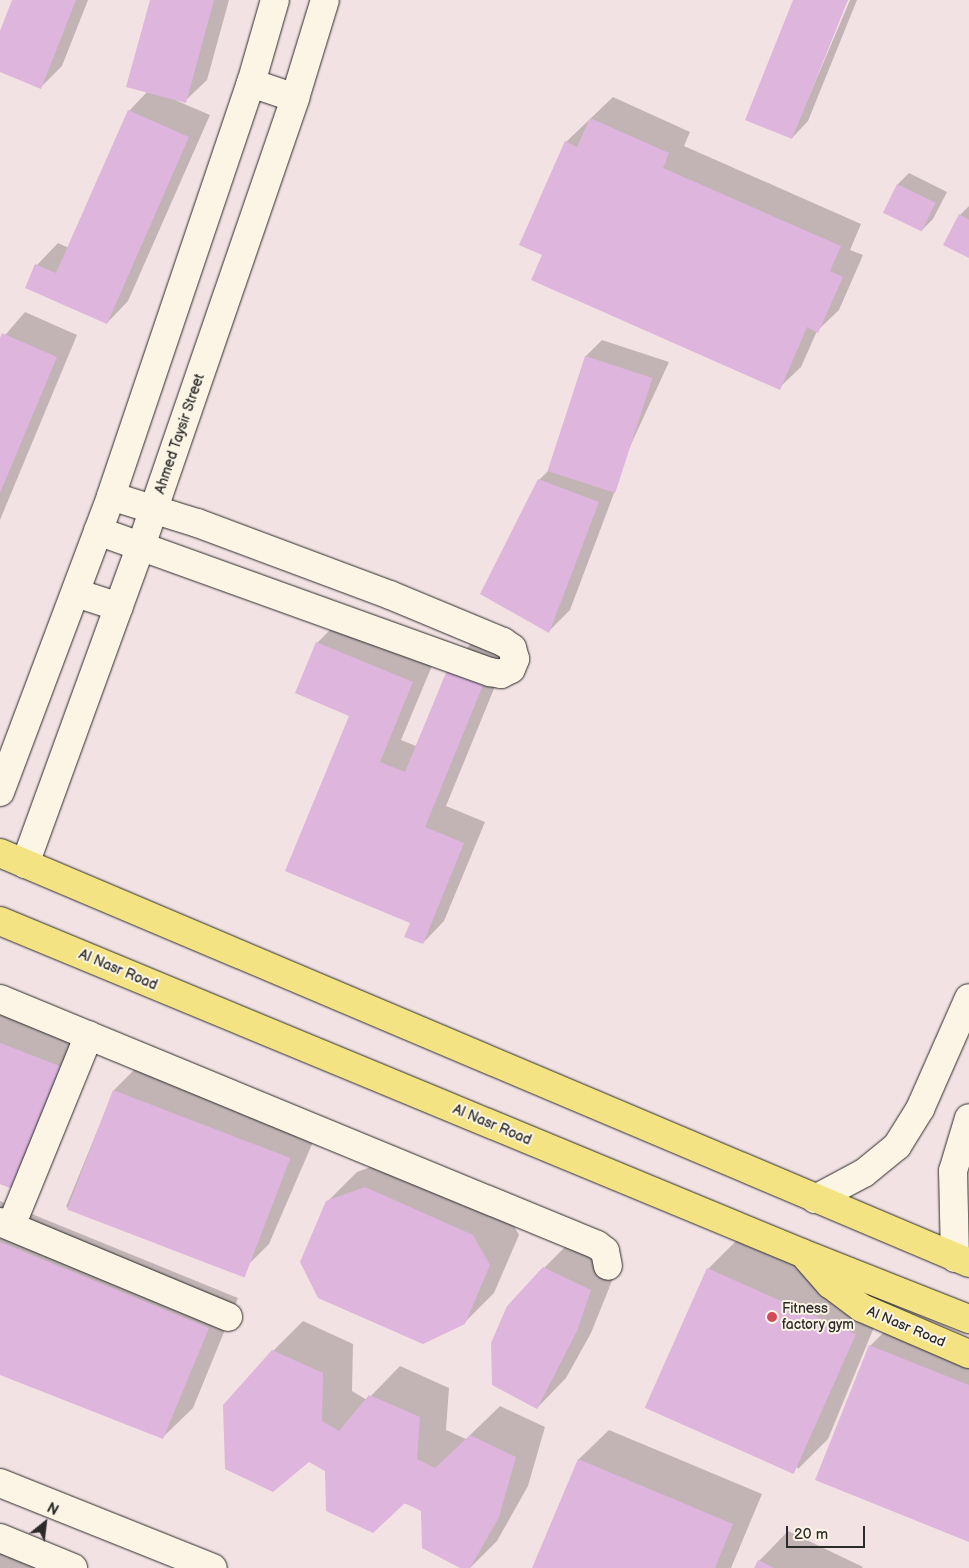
<!DOCTYPE html>
<style>
body{margin:0}
#map{position:relative;width:969px;height:1568px;overflow:hidden;background:#f3e2e3;font-family:"Balsamiq Sans",sans-serif}
div>[style]{position:absolute}
.shadow>*{inset:0;background:#0003}
.building>*{inset:0;background:#ddb5dd;transform-origin:0 0}
.roads{filter:drop-shadow(0 0 1px #2b2b2b) drop-shadow(0 0 1px #2b2b2b)}
.minor>*{height:28px;margin:-14px;padding:0 14px;transform-origin:14px;border-radius:14px;background:#fcf5e5}
.highway>*{height:28px;margin:-14px;padding:0 14px;transform-origin:14px;border-radius:14px;background:#f4e382}
.dots>*{width:14px;height:14px;translate:-50% -50%;box-sizing:border-box;border:2px solid #fcf5e5;border-radius:50%}
span{translate:-50% -50%;white-space:nowrap;text-align:center;line-height:1.15;-webkit-text-stroke:4px #fcf5e5;paint-order:stroke}
.street-label{font-size:14px;color:#2b2b2b}
.poi-label{font-size:14px;color:#2b2b2b}
.left{translate:0 -50%;text-align:left}
.north{position:absolute;left:20px;top:1498px;width:50px;height:50px;-webkit-text-stroke:4px #fcf5e5;paint-order:stroke;rotate:29deg;font-size:14px;font-weight:700;line-height:20px;text-align:center;color:#2b2b2b}
.north::after{content:'';display:block;margin:auto;width:18px;height:22px;background:#2b2b2b;clip-path:polygon(50% 0,100% 100%,50% 72%,0 100%)}
.scale{position:absolute;left:786px;top:1526px;width:79px;height:22px;box-sizing:border-box;border:2px solid #2b2b2b;border-top:0;padding-left:6px;font-size:15px;line-height:18px;white-space:nowrap;color:#2b2b2b;-webkit-text-stroke:4px #fcf5e5;paint-order:stroke}
</style>
<div id="map">
<div class="shadow">
<i style="clip-path:polygon(14px 0,88px 0,62px 66px,41px 87px,0 71px,0 34px)"></i>
<i style="clip-path:polygon(151px 0,229px 0,207px 80px,185px 101px,175px 100px,210px 115px,128px 301px,107px 323px,37px 265px,58px 243px,69px 248px,129px 111px,148px 91px)"></i>
<i style="clip-path:polygon(794px 0,847px 0,799px 120px,850px 0,857px 0,808px 121px,792px 138px)"></i>
<i style="clip-path:polygon(613px 97px,690px 132px,684px 146px,861px 224px,850px 250px,863px 255px,839px 310px,817px 331px,801px 367px,779px 388px,544px 254px,566px 142px)"></i>
<i style="clip-path:polygon(909px 173px,947px 192px,933px 219px,922px 230px,885px 212px,898px 184px)"></i>
<i style="clip-path:polygon(969px 206px,969px 257px,960px 215px)"></i>
<i style="clip-path:polygon(25px 312px,77px 335px,0 520px,0 341px)"></i>
<i style="clip-path:polygon(602px 340px,669px 362px,615px 479px,619px 480px,570px 610px,549px 631px,539px 480px,548px 471px,586px 356px)"></i>
<i style="clip-path:polygon(338px 622px,434px 661px,401px 740px,416px 746px,451px 664px,473px 642px,507px 657px,446px 806px,485px 822px,444px 921px,423px 943px,411px 922px,351px 715px,317px 643px)"></i>
<i style="clip-path:polygon(0 1001px,94px 1038px,0 1183px)"></i>
<i style="clip-path:polygon(144px 1060px,319px 1128px,269px 1244px,239px 1274px,66px 1207px,114px 1090px)"></i>
<i style="clip-path:polygon(395px 1158px,503px 1205px,519px 1235px,494px 1293px,464px 1323px,327px 1202px,357px 1172px)"></i>
<i style="clip-path:polygon(0 1201px,238px 1298px,193px 1408px,163px 1437px,0 1374px)"></i>
<i style="clip-path:polygon(574px 1238px,620px 1261px,591px 1333px,566px 1378px,537px 1408px,544px 1268px)"></i>
<i style="clip-path:polygon(738px 1239px,884px 1303px,828px 1439px,798px 1469px,708px 1269px)"></i>
<i style="clip-path:polygon(900px 1316px,969px 1344px,969px 1540px,870px 1346px)"></i>
<i style="clip-path:polygon(303px 1321px,353px 1344px,352px 1391px,367px 1400px,400px 1366px,449px 1388px,446px 1430px,466px 1439px,500px 1406px,545px 1427px,528px 1486px,497px 1541px,470px 1568px,463px 1568px,423px 1511px,326px 1470px,273px 1351px)"></i>
<i style="clip-path:polygon(609px 1430px,762px 1494px,731px 1568px,533px 1568px,579px 1459px)"></i>
<i style="clip-path:polygon(788px 1531px,863px 1567px,862px 1568px,756px 1568px,759px 1561px)"></i>
<i style="clip-path:polygon(0 1534px,48px 1568px,0 1568px)"></i>
</div>
<div class="building">
<i style="clip-path:polygon(12px 0,76px 0,41px 89px,0 72px,0 31px)"></i>
<i style="clip-path:polygon(150px 0,214px 0,186px 103px,126px 87px)"></i>
<i style="clip-path:polygon(793px 0,848px 0,792px 139px,745px 120px)"></i>
<i style="clip-path:polygon(128px 110px,189px 137px,107px 324px,25px 288px,35px 264px,56px 273px)"></i>
<i style="clip-path:polygon(590px 118px,669px 153px,663px 168px,841px 246px,830px 271px,843px 277px,818px 333px,807px 327px,780px 390px,531px 280px,542px 255px,519px 245px,565px 141px,577px 147px)"></i>
<i style="left:897px;top:184px;width:43px;height:32px;rotate:26deg"></i>
<i style="clip-path:polygon(959px 214px,969px 220px,969px 258px,943px 245px)"></i>
<i style="clip-path:polygon(2px 333px,57px 357px,0 493px,0 338px)"></i>
<i style="left:585px;top:356px;width:71px;height:121px;rotate:18deg"></i>
<i style="clip-path:polygon(538px 479px,599px 502px,549px 633px,480px 594px)"></i>
<i style="clip-path:polygon(316px 642px,413px 682px,380px 762px,405px 772px,450px 663px,486px 678px,425px 827px,464px 843px,423px 944px,404px 937px,410px 923px,285px 871px,349px 716px,295px 693px)"></i>
<i style="clip-path:polygon(0 1043px,65px 1068px,15px 1190px,0 1184px)"></i>
<i style="left:113px;top:1090px;width:190px;height:128px;rotate:21deg"></i>
<i style="clip-path:polygon(365px 1187px,473px 1235px,490px 1265px,465px 1324px,423px 1344px,318px 1298px,300px 1262px,326px 1201px)"></i>
<i style="clip-path:polygon(0 1242px,209px 1328px,163px 1439px,0 1375px)"></i>
<i style="clip-path:polygon(543px 1267px,591px 1290px,577px 1331px,537px 1409px,492px 1385px,491px 1343px,507px 1306px)"></i>
<i style="left:707px;top:1268px;width:163px;height:153px;rotate:24deg"></i>
<i style="clip-path:polygon(869px 1345px,969px 1385px,969px 1542px,815px 1480px)"></i>
<i style="clip-path:polygon(272px 1350px,323px 1373px,322px 1421px,339px 1431px,369px 1395px,420px 1417px,417px 1459px,435px 1468px,470px 1435px,516px 1457px,499px 1517px,470px 1568px,460px 1568px,422px 1548px,421px 1511px,405px 1503px,373px 1533px,326px 1511px,325px 1471px,309px 1462px,273px 1492px,225px 1469px,223px 1405px)"></i>
<i style="clip-path:polygon(578px 1459px,733px 1524px,715px 1568px,532px 1568px)"></i>
<i style="clip-path:polygon(758px 1560px,774px 1568px,754px 1568px)"></i>
</div>
<div class="roads">
<div class="minor">
<i style="left:251px;top:83px;width:46px;rotate:18.8deg"></i>
<i style="left:98px;top:531px;width:417px;rotate:19.8deg"></i>
<i style="left:490px;top:672px;width:11px;rotate:10deg"></i>
<i style="left:501px;top:674px;width:11px;rotate:-27deg"></i>
<i style="left:511px;top:669px;width:11px;rotate:-68deg"></i>
<i style="left:515px;top:659px;width:11px;rotate:-105deg"></i>
<i style="left:512px;top:648px;width:11px;rotate:-146deg"></i>
<i style="left:503px;top:642px;width:122px;rotate:-157.4deg"></i>
<i style="left:390px;top:595px;width:206px;rotate:-159.5deg"></i>
<i style="left:197px;top:523px;width:90px;rotate:-162.6deg"></i>
<i style="left:76px;top:593px;width:45px;rotate:18deg"></i>
<i style="left:0;top:792px;width:316px;rotate:-69.4deg"></i>
<i style="left:111px;top:496px;width:436px;rotate:-71.3deg"></i>
<i style="left:251px;top:83px;width:86px;rotate:-73.9deg"></i>
<i style="left:25px;top:864px;width:338px;rotate:-70deg"></i>
<i style="left:141px;top:546px;width:474px;rotate:-71deg"></i>
<i style="left:295px;top:98px;width:102px;rotate:-73deg"></i>
<i style="left:0;top:999px;width:646px;rotate:22.39deg"></i>
<i style="left:597px;top:1245px;width:10px;rotate:37deg"></i>
<i style="left:605px;top:1251px;width:15px;rotate:79deg"></i>
<i style="left:815px;top:1199px;width:55px;rotate:-28deg"></i>
<i style="left:864px;top:1173px;width:43px;rotate:-39.3deg"></i>
<i style="left:897px;top:1146px;width:44px;rotate:-58.1deg"></i>
<i style="left:920px;top:1109px;width:121px;rotate:-66.2deg"></i>
<i style="left:0;top:1222px;width:247px;rotate:22.6deg"></i>
<i style="left:11px;top:1226px;width:206px;rotate:-67.8deg"></i>
<i style="left:955px;top:1258px;width:87px;rotate:-91.3deg"></i>
<i style="left:953px;top:1171px;width:55px;rotate:-73.2deg"></i>
<i style="left:0;top:1483px;width:229px;rotate:21.8deg"></i>
<i style="left:0;top:1538px;width:79px;rotate:22.3deg"></i>
</div>
<div class="highway">
<i style="left:0;top:853px;width:1052px;rotate:22.93deg"></i>
<i style="left:0;top:921px;width:868px;rotate:22.49deg"></i>
<i style="left:802px;top:1253px;width:180px;rotate:21.6deg"></i>
<i style="left:807px;top:1258px;width:35px;rotate:49deg"></i>
<i style="left:830px;top:1284px;width:40px;rotate:37deg"></i>
<i style="left:862px;top:1308px;width:116px;rotate:23.3deg"></i>
</div>
</div>
<div class="dots">
<i style="left:772px;top:1317px;background:#d1495b"></i>
</div>
<div class="street-label">
<span style="left:180px;top:434px;rotate:-71deg">Ahmed Taysir Street</span>
<span style="left:118px;top:970px;rotate:23deg">Al Nasr Road</span>
<span style="left:492px;top:1125px;rotate:23deg">Al Nasr Road</span>
<span style="left:906px;top:1327px;rotate:23deg">Al Nasr Road</span>
</div>
<div class="poi-label">
<span class="left" style="left:782px;top:1317px">Fitness<br>factory gym</span>
</div>
<div class="north">N</div>
<div class="scale">20 m</div>
</div>
